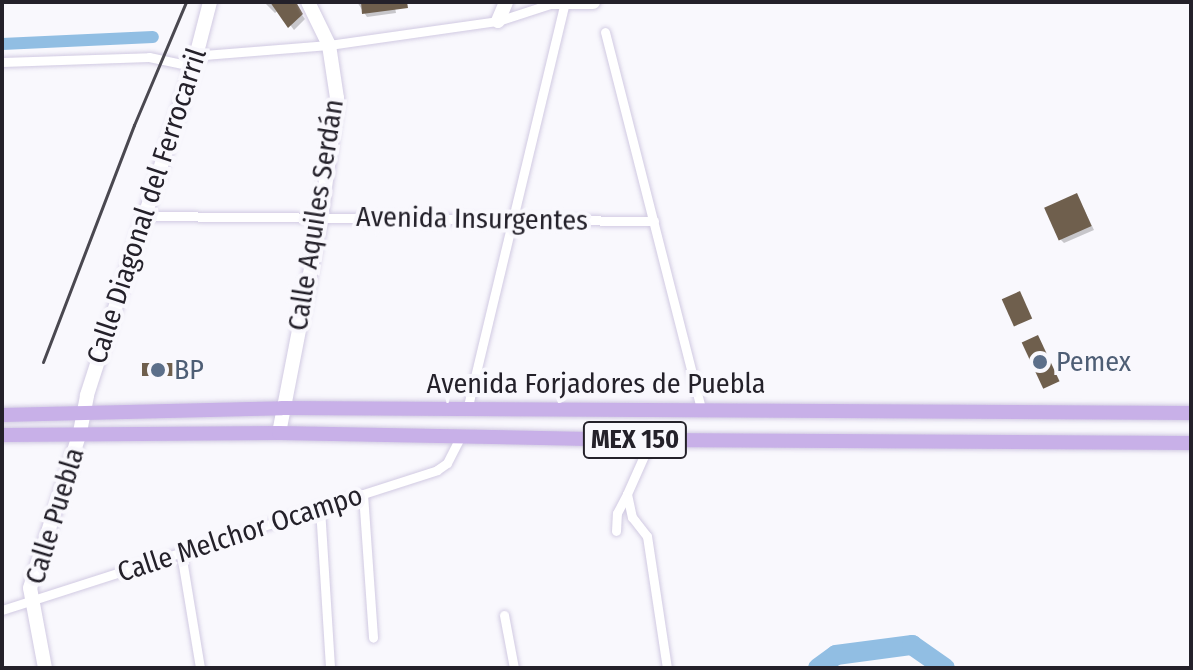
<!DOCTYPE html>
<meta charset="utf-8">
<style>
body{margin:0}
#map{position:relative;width:1193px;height:670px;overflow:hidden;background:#f9f8fd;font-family:"Fira Sans Condensed",sans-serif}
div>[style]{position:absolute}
.shadow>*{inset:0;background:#0003}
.canal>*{height:12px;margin:-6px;padding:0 6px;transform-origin:6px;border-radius:6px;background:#91bee3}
.river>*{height:20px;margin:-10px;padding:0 10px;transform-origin:10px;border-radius:10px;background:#91bee3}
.building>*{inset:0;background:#6f5f4d;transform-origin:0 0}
.roads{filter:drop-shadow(0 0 2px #d1cae2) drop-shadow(0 0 2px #d1cae2)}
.street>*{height:9px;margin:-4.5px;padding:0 4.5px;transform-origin:4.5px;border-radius:4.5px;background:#fff}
.secondary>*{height:14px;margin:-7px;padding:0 7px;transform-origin:7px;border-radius:7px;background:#fff}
.primary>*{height:14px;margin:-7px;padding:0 7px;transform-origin:7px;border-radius:7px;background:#c8b0e8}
.rail>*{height:3px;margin:-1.5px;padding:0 1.5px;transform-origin:1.5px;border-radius:1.5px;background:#4a4850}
.dots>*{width:22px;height:22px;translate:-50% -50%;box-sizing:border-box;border:4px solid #f9f8fd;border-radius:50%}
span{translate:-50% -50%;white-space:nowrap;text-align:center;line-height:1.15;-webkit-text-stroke:8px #f9f8fd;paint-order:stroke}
.shield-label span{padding:2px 6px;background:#f9f8fd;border:2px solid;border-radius:6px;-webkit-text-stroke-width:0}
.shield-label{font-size:26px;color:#24212a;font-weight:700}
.street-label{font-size:28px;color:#24212a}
.service-label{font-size:28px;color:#4e5e75}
.left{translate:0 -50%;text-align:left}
.frame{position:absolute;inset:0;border:4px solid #24212a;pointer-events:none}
</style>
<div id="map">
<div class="shadow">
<i style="clip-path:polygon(264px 2px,293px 2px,305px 19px,294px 30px,279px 10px,275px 13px)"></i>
<i style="clip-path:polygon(357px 2px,394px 2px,396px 13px,367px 17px)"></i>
<i style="clip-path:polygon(1077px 195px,1094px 230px,1064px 243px,1060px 239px)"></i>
</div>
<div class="canal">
<i style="left:2px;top:44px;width:151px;rotate:-2.7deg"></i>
</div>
<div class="river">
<i style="left:818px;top:668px;width:22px;rotate:-36deg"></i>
<i style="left:836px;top:655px;width:77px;rotate:-7.5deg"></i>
<i style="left:912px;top:645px;width:40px;rotate:34.9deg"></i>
</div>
<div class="building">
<i style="clip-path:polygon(270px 2px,296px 2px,303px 14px,288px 28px)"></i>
<i style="clip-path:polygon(361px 2px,407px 2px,408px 8px,362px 14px)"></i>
<i style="left:1077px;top:193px;width:36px;height:36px;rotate:66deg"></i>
<i style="left:1020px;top:291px;width:30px;height:20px;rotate:66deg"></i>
<i style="left:1038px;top:335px;width:51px;height:18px;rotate:65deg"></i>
<i style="left:174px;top:363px;width:13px;height:32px;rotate:90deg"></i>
</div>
<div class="roads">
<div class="street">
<i style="left:605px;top:32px;width:390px;rotate:75.7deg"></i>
<i style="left:2px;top:62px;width:147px;rotate:-1.9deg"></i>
<i style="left:149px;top:57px;width:38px;rotate:12deg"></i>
<i style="left:186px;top:65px;width:21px;rotate:-29deg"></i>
<i style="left:204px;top:55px;width:125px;rotate:-4.6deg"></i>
<i style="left:329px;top:45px;width:171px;rotate:-8.1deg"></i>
<i style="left:498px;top:21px;width:55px;rotate:-18.1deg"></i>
<i style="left:147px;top:216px;width:507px;rotate:0.57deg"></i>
<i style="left:467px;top:410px;width:416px;rotate:-76.5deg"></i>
<i style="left:651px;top:440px;width:59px;rotate:114deg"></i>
<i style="left:627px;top:494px;width:24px;rotate:78deg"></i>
<i style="left:632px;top:517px;width:24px;rotate:52deg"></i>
<i style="left:647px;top:536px;width:134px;rotate:81.4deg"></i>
<i style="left:363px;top:494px;width:144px;rotate:86deg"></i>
<i style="left:320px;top:508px;width:160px;rotate:86.4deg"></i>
<i style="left:616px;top:531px;width:18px;rotate:-87deg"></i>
<i style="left:617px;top:513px;width:21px;rotate:-62deg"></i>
<i style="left:181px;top:553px;width:117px;rotate:80.6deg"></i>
<i style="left:2px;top:610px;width:457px;rotate:-17.8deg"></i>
<i style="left:437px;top:470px;width:12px;rotate:-35deg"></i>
<i style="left:447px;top:463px;width:31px;rotate:-63deg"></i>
<i style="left:504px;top:615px;width:54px;rotate:79.3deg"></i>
</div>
<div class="secondary">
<i style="left:544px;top:2px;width:49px"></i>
<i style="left:498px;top:21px;width:21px;rotate:-67deg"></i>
<i style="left:279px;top:433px;width:220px;rotate:-79deg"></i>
<i style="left:321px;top:217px;width:120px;rotate:-82.3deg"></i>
<i style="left:337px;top:98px;width:54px;rotate:-98.6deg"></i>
<i style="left:329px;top:45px;width:48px;rotate:-116deg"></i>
<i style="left:45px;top:668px;width:81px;rotate:-100.6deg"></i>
<i style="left:30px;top:588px;width:164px;rotate:-72.2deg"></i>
<i style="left:80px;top:432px;width:38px;rotate:-79deg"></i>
<i style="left:87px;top:395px;width:352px;rotate:-72.1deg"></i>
<i style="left:195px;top:60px;width:60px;rotate:-75.5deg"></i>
</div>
<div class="primary">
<i style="left:2px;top:415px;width:280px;rotate:-1.4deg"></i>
<i style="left:282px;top:408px;width:909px;rotate:0.32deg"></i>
<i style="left:2px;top:435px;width:277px;rotate:-0.4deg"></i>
<i style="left:279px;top:433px;width:372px;rotate:1.1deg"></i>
<i style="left:651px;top:440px;width:540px;rotate:0.32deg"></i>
</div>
</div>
<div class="rail">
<i style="left:43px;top:362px;width:254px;rotate:-69deg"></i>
<i style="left:134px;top:125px;width:134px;rotate:-67.1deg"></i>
</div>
<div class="dots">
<i style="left:1040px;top:362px;background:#5c6f8a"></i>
<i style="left:158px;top:370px;background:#5c6f8a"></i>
</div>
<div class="shield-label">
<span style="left:635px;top:440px">MEX 150</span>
</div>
<div class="street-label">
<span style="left:147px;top:206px;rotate:-72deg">Calle Diagonal del Ferrocarril</span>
<span style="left:316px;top:215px;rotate:-81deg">Calle Aquiles Serdán</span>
<span style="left:472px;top:219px;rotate:1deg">Avenida Insurgentes</span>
<span style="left:596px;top:384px">Avenida Forjadores de Puebla</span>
<span style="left:55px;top:516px;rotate:-73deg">Calle Puebla</span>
<span style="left:240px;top:534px;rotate:-18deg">Calle Melchor Ocampo</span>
</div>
<div class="service-label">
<span class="left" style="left:1056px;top:362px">Pemex</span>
<span class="left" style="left:174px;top:370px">BP</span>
</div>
<div class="frame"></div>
</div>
